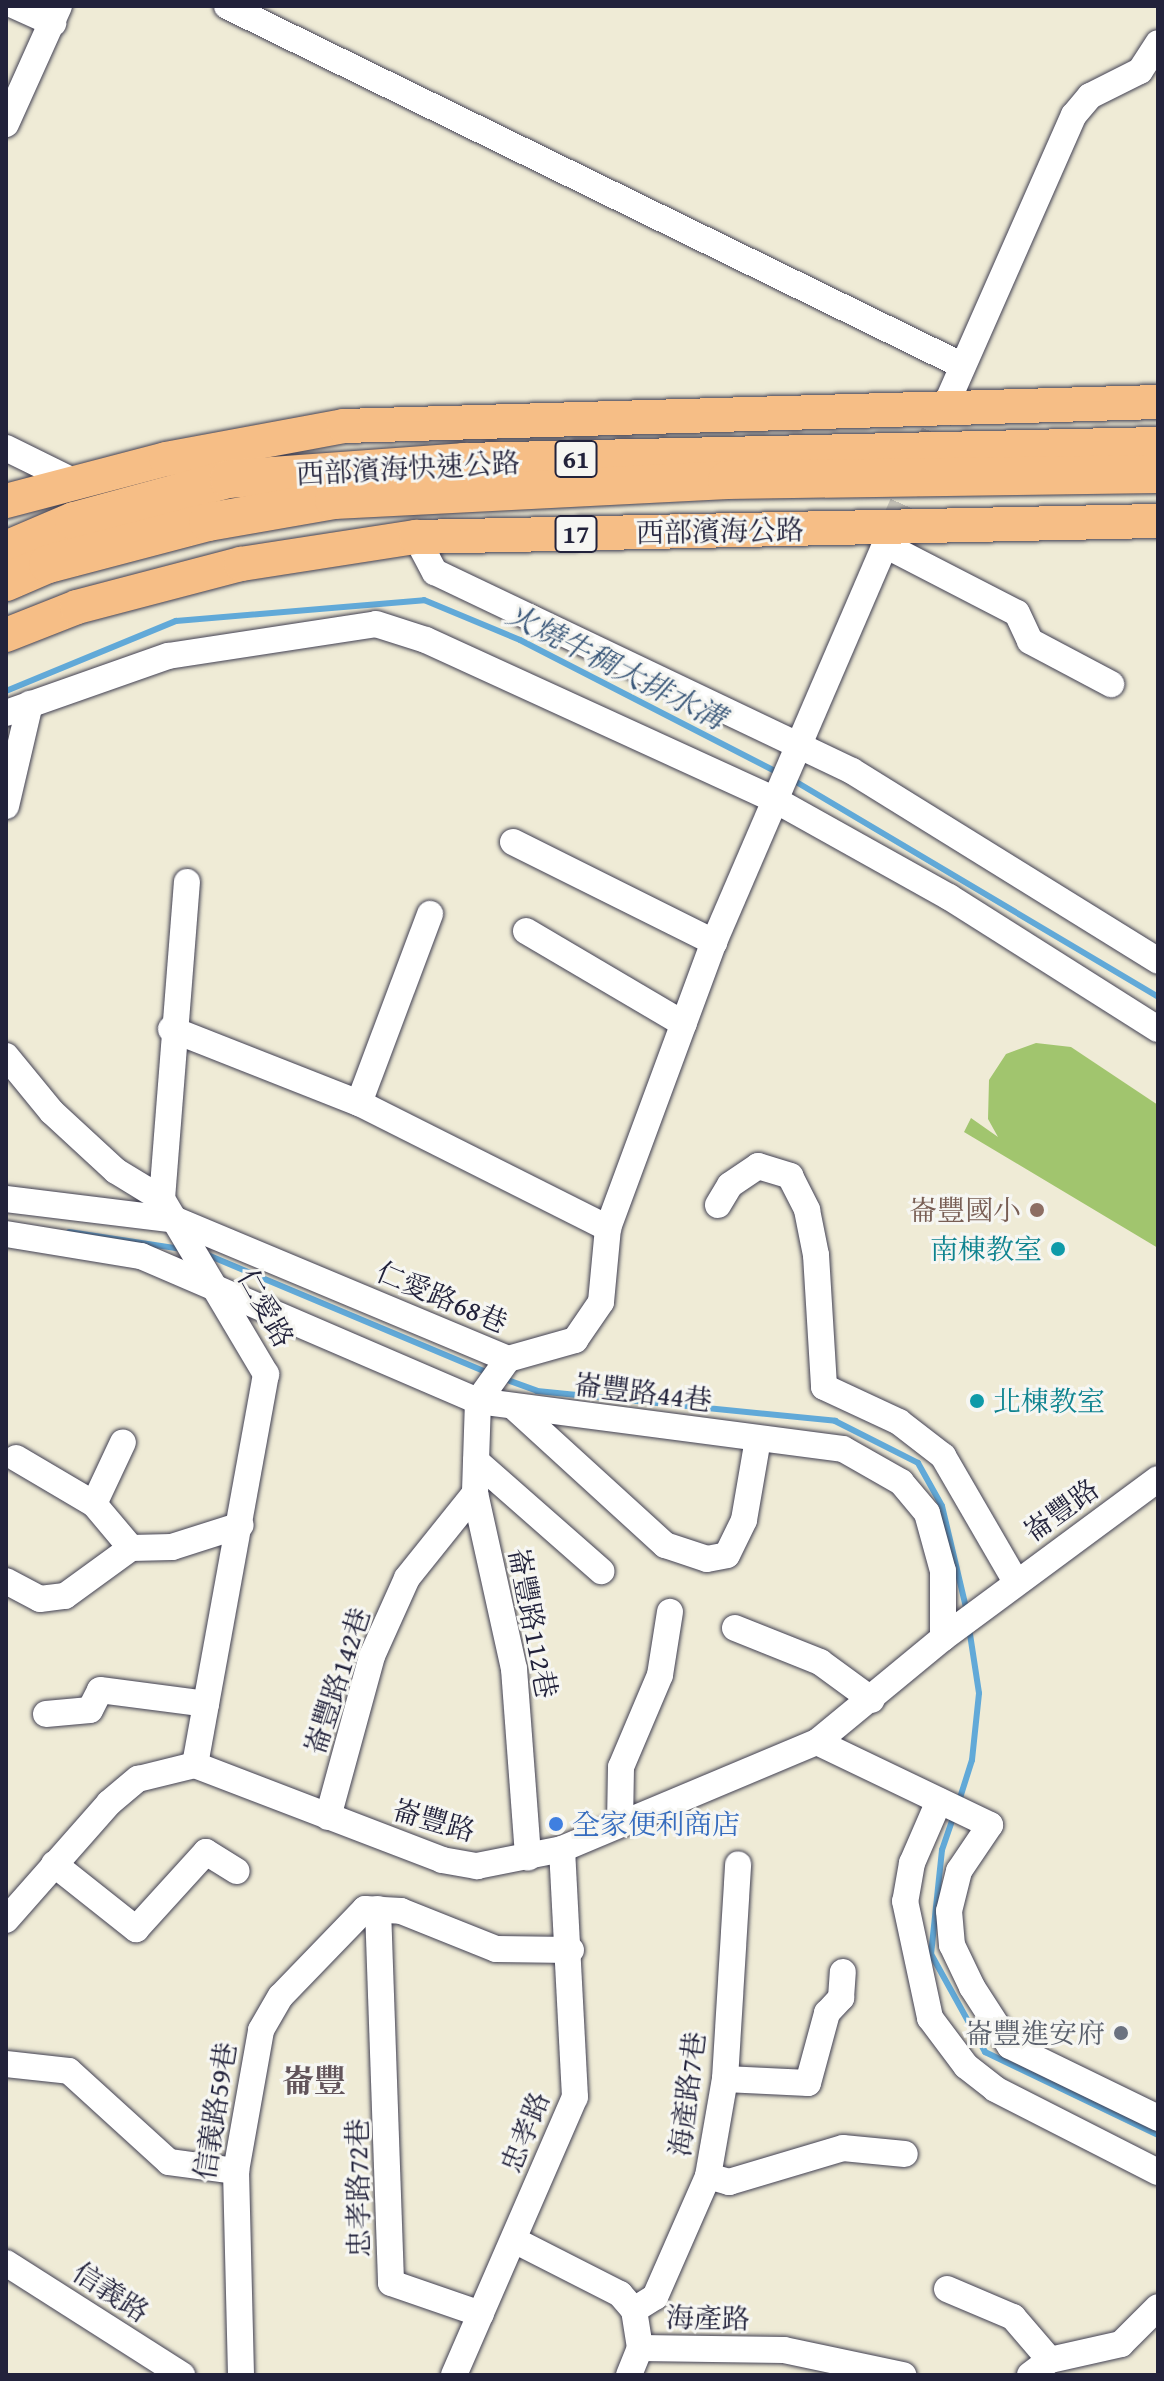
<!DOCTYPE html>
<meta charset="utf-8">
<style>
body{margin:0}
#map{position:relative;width:1164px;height:2381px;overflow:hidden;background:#efebd6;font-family:"Gentium Book Plus","Noto Serif TC",serif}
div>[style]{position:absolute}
.green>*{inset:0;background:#a1c56e}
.stream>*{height:6px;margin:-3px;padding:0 3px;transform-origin:3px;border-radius:3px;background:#61a9d8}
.minor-tunnel>*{height:26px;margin-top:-13px;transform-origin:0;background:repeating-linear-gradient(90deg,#c6c3b7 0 26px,transparent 0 39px)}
.roads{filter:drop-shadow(0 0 2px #414052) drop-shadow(0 0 2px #414052)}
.minor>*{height:26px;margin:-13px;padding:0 13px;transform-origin:13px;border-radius:13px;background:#fff}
.major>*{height:34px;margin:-17px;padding:0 17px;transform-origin:17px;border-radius:17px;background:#f6be86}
.highway>*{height:38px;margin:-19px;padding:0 19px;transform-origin:19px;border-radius:19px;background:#f6be86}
.dots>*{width:22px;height:22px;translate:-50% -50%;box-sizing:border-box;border:4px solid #f6f6f2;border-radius:50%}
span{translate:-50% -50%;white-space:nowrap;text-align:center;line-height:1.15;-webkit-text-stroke:6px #f6f6f2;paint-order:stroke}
.shield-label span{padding:2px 6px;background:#f6f6f2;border:2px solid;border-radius:6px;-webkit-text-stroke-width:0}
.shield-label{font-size:26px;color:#22223b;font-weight:700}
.street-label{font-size:28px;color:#22223b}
.education-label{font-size:28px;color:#785e54}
.right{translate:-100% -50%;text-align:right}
.culture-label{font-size:28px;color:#0d838f}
.left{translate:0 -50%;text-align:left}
.shop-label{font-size:28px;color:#366cbe}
.worship-label{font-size:28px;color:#5b616d}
.water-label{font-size:30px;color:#3b587a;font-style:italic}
.quarter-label{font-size:32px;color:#62545a;font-weight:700}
.frame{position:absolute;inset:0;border:8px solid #22223b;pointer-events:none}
</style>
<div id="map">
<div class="green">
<i style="clip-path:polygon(1036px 1043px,1071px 1047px,1158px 1105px,1158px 1248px,964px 1132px,971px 1118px,998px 1137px,988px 1119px,989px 1080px,1006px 1054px)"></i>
</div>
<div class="stream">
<i style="left:6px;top:691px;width:184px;rotate:-22.4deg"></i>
<i style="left:176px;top:621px;width:249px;rotate:-4.8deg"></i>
<i style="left:424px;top:600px;width:104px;rotate:22.6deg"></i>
<i style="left:520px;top:640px;width:291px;rotate:27.2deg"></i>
<i style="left:793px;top:780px;width:425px;rotate:30.7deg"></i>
<i style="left:69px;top:1232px;width:113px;rotate:8.6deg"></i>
<i style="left:203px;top:1253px;width:309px;rotate:22.8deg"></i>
<i style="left:502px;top:1378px;width:37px;rotate:20deg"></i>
<i style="left:537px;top:1391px;width:300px;rotate:5.7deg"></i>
<i style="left:835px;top:1421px;width:93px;rotate:26.8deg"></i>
<i style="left:918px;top:1463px;width:49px;rotate:60.8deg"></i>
<i style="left:942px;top:1506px;width:109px;rotate:76.7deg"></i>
<i style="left:959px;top:1801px;width:43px;rotate:-72.4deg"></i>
<i style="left:972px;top:1760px;width:67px;rotate:-84deg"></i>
<i style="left:979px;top:1693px;width:66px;rotate:-98.7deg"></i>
<i style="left:954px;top:1815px;width:37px;rotate:109deg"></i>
<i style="left:942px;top:1850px;width:105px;rotate:96deg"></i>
<i style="left:931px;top:1954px;width:112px;rotate:61.1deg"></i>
<i style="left:985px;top:2052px;width:192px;rotate:25.6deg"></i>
</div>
<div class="minor-tunnel">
<i style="left:892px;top:528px;width:132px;rotate:-66.3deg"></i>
</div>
<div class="roads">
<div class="minor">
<i style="left:15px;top:6px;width:42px;rotate:24.1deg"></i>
<i style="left:227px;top:6px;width:819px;rotate:26.06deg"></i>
<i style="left:6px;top:124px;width:129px;rotate:-65.8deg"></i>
<i style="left:945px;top:407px;width:319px;rotate:-66.2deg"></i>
<i style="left:1074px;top:115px;width:25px;rotate:-50deg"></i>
<i style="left:1090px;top:96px;width:56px;rotate:-26.6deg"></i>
<i style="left:1140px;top:71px;width:33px;rotate:-57deg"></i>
<i style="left:6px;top:448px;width:79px;rotate:26.2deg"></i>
<i style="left:416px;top:537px;width:40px;rotate:62deg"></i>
<i style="left:435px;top:572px;width:462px;rotate:25.5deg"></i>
<i style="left:852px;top:771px;width:360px;rotate:31.8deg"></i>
<i style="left:885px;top:545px;width:148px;rotate:27.3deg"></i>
<i style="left:1017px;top:613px;width:31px;rotate:65deg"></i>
<i style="left:1030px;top:641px;width:92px;rotate:28deg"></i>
<i style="left:6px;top:713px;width:172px;rotate:-19.4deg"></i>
<i style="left:168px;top:656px;width:210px;rotate:-8.7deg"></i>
<i style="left:376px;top:624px;width:52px;rotate:17.7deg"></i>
<i style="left:426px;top:640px;width:386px;rotate:24.6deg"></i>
<i style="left:777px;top:801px;width:197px;rotate:29.2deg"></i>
<i style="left:949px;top:897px;width:247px;rotate:32.3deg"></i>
<i style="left:6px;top:806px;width:105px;rotate:-76.8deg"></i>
<i style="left:513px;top:842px;width:225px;rotate:26.5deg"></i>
<i style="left:526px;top:931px;width:183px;rotate:30.5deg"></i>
<i style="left:171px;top:1029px;width:202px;rotate:21.5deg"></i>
<i style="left:359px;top:1103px;width:279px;rotate:26.7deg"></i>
<i style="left:608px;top:1228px;width:305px;rotate:-69.7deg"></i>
<i style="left:714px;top:942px;width:451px;rotate:-66.7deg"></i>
<i style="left:6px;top:1056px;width:72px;rotate:50.6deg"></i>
<i style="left:52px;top:1112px;width:87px;rotate:42.7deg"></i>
<i style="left:116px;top:1171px;width:54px;rotate:31.3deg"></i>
<i style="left:162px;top:1199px;width:204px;rotate:59.3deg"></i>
<i style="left:266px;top:1374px;width:397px;rotate:100.3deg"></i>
<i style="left:359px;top:1103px;width:202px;rotate:-69.4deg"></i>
<i style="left:6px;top:1199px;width:171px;rotate:7deg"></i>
<i style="left:176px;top:1220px;width:360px;rotate:22.7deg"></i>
<i style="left:508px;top:1359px;width:70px;rotate:-15.8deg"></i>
<i style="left:575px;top:1340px;width:46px;rotate:-55.6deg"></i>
<i style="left:601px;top:1302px;width:74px;rotate:-84.6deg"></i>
<i style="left:162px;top:1199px;width:318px;rotate:-85.5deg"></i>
<i style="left:718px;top:1205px;width:23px;rotate:-59deg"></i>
<i style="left:730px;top:1185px;width:34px;rotate:-34deg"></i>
<i style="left:758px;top:1166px;width:34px;rotate:17deg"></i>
<i style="left:790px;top:1176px;width:38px;rotate:63deg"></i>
<i style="left:807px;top:1210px;width:46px;rotate:78.7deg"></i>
<i style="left:816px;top:1255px;width:132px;rotate:86.5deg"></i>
<i style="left:824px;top:1387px;width:83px;rotate:25deg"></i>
<i style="left:899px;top:1422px;width:56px;rotate:37.7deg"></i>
<i style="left:943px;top:1456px;width:146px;rotate:59.9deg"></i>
<i style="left:6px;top:1234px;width:137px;rotate:9.3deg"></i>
<i style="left:141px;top:1256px;width:367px;rotate:23.3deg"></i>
<i style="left:478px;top:1401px;width:368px;rotate:7.5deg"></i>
<i style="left:843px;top:1449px;width:67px;rotate:29.6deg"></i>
<i style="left:901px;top:1482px;width:40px;rotate:50deg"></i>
<i style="left:927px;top:1513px;width:60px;rotate:74.6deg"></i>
<i style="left:943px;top:1571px;width:67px;rotate:90deg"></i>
<i style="left:508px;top:1359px;width:52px;rotate:125.5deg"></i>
<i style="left:478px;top:1401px;width:92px;rotate:91.9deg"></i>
<i style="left:475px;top:1493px;width:180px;rotate:77.5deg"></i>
<i style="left:514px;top:1669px;width:189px;rotate:85.7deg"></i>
<i style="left:516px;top:1409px;width:202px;rotate:42.4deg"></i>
<i style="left:665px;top:1545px;width:44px;rotate:18.4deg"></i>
<i style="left:707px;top:1559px;width:20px;rotate:-11deg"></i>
<i style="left:727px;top:1555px;width:39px;rotate:-64deg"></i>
<i style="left:744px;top:1520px;width:82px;rotate:-80.2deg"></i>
<i style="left:16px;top:1458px;width:91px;rotate:30.5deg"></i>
<i style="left:94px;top:1504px;width:57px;rotate:49.9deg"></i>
<i style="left:476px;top:1461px;width:167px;rotate:41.3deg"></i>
<i style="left:94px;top:1504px;width:68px;rotate:-64.9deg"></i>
<i style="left:6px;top:1581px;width:38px;rotate:28deg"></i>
<i style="left:40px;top:1599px;width:25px;rotate:-7deg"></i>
<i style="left:65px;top:1596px;width:82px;rotate:-36deg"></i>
<i style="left:131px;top:1548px;width:41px;rotate:-1.4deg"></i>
<i style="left:172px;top:1547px;width:72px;rotate:-17.7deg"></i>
<i style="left:735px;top:1628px;width:92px;rotate:21.8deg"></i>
<i style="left:820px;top:1662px;width:64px;rotate:36.2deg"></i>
<i style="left:46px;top:1714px;width:44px;rotate:-5.2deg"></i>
<i style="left:90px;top:1710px;width:22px;rotate:-63deg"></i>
<i style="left:100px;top:1690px;width:107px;rotate:7.5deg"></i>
<i style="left:817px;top:1742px;width:192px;rotate:25.6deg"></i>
<i style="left:990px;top:1825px;width:55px;rotate:124deg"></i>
<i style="left:959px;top:1871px;width:41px;rotate:104deg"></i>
<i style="left:949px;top:1911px;width:34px;rotate:85deg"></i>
<i style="left:952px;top:1945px;width:47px;rotate:64.5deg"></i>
<i style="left:972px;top:1987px;width:70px;rotate:57.2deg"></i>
<i style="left:1010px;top:2046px;width:165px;rotate:25.9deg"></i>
<i style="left:939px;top:1801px;width:68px;rotate:113.5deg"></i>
<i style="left:912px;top:1863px;width:39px;rotate:100deg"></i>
<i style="left:905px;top:1901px;width:120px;rotate:77.9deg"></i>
<i style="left:930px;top:2018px;width:60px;rotate:53.1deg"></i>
<i style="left:966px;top:2066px;width:37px;rotate:38deg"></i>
<i style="left:995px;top:2089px;width:183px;rotate:27deg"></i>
<i style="left:328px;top:1817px;width:167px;rotate:-74.7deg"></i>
<i style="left:372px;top:1656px;width:85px;rotate:-65.8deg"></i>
<i style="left:407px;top:1578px;width:109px;rotate:-51.3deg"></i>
<i style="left:620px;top:1824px;width:57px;rotate:-89deg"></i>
<i style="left:621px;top:1767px;width:100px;rotate:-67deg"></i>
<i style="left:660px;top:1675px;width:64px;rotate:-81deg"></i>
<i style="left:54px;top:1864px;width:105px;rotate:38.4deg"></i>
<i style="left:136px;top:1929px;width:104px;rotate:-47.7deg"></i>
<i style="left:206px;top:1852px;width:36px;rotate:32deg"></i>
<i style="left:378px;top:1909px;width:374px;rotate:88deg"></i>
<i style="left:391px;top:2283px;width:95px;rotate:19deg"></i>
<i style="left:6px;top:1920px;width:156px;rotate:-48.6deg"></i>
<i style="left:109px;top:1803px;width:38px;rotate:-40deg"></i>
<i style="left:138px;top:1779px;width:59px;rotate:-13.8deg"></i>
<i style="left:195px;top:1765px;width:265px;rotate:21deg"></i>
<i style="left:442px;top:1860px;width:36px;rotate:10deg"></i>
<i style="left:477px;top:1866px;width:87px;rotate:-11.3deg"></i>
<i style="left:562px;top:1849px;width:277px;rotate:-22.8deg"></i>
<i style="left:817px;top:1742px;width:163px;rotate:-39.5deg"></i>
<i style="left:943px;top:1638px;width:267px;rotate:-36.5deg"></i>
<i style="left:6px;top:2064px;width:63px;rotate:6.3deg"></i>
<i style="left:69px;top:2071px;width:135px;rotate:42.3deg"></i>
<i style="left:169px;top:2162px;width:68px;rotate:7.7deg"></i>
<i style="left:725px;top:2079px;width:83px;rotate:2.8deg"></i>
<i style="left:808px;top:2083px;width:73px;rotate:-74.8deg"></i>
<i style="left:827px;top:2013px;width:21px;rotate:-47deg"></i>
<i style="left:841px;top:1998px;width:26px;rotate:-86deg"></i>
<i style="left:708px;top:2176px;width:22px;rotate:16deg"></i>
<i style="left:729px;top:2182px;width:119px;rotate:-16.6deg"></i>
<i style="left:843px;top:2148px;width:62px;rotate:5.5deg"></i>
<i style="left:514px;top:2240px;width:119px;rotate:27deg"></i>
<i style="left:620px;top:2294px;width:21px;rotate:49deg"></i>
<i style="left:634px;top:2310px;width:38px;rotate:81deg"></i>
<i style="left:640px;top:2348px;width:144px;rotate:0.8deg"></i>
<i style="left:784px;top:2350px;width:122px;rotate:11.9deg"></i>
<i style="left:6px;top:2263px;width:209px;rotate:32.5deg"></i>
<i style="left:947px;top:2289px;width:72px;rotate:23deg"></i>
<i style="left:1013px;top:2317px;width:57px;rotate:49.3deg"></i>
<i style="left:634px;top:2310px;width:25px;rotate:-32deg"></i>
<i style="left:655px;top:2297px;width:132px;rotate:-66.3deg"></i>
<i style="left:708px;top:2176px;width:98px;rotate:-80.1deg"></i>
<i style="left:725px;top:2079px;width:215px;rotate:-86.5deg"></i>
<i style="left:241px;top:2375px;width:204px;rotate:-91.4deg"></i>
<i style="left:236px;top:2171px;width:143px;rotate:-79.9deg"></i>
<i style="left:261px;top:2030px;width:39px;rotate:-60deg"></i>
<i style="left:281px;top:1996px;width:121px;rotate:-46deg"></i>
<i style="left:365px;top:1909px;width:36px;rotate:3deg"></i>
<i style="left:401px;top:1911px;width:102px;rotate:21.8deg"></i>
<i style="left:496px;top:1949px;width:75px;rotate:0.8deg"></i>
<i style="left:454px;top:2375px;width:303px;rotate:-66.5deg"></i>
<i style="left:575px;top:2097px;width:248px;rotate:-93deg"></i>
<i style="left:629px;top:2375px;width:29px;rotate:-68deg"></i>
<i style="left:1030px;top:2375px;width:25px;rotate:-37deg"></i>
<i style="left:1050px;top:2360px;width:73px;rotate:-12.7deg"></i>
<i style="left:1121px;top:2344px;width:52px;rotate:-45deg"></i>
</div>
<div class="major">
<i style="left:6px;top:501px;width:165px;rotate:-14.7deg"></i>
<i style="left:166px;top:459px;width:181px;rotate:-10.5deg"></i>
<i style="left:344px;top:426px;width:814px;rotate:-1.69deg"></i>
<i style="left:6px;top:635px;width:76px;rotate:-21.5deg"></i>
<i style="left:77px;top:607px;width:170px;rotate:-14.7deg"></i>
<i style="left:241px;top:564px;width:177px;rotate:-8.8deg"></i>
<i style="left:416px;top:537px;width:742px;rotate:-1.24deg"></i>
</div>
<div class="highway">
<i style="left:6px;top:550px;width:74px;rotate:-23.1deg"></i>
<i style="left:74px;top:521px;width:161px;rotate:-15.2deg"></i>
<i style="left:229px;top:479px;width:236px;rotate:-4.1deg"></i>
<i style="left:464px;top:462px;width:694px;rotate:-1.32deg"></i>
<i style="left:6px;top:582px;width:46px;rotate:-23.2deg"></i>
<i style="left:48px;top:564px;width:165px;rotate:-14.7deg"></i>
<i style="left:208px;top:522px;width:128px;rotate:-9.9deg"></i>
<i style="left:334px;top:500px;width:394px;rotate:-2.9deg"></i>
<i style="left:727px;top:480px;width:431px;rotate:-0.8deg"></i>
</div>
</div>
<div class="dots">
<i style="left:1037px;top:1210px;background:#8d6e63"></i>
<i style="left:1058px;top:1249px;background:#0f9aa8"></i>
<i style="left:977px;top:1401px;background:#0f9aa8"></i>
<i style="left:556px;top:1824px;background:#3f7fe0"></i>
<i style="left:1121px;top:2033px;background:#6b7280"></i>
</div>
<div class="shield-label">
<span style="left:576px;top:459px">61</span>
<span style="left:576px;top:534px">17</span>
</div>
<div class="street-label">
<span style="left:408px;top:468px;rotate:-3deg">西部濱海快速公路</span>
<span style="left:720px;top:531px;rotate:-1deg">西部濱海公路</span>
<span style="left:442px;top:1297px;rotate:23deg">仁愛路68巷</span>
<span style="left:266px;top:1308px;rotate:61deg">仁愛路</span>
<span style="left:643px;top:1392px;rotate:7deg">崙豐路44巷</span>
<span style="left:1061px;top:1510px;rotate:-36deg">崙豐路</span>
<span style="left:533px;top:1623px;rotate:79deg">崙豐路112巷</span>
<span style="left:337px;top:1681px;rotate:-72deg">崙豐路142巷</span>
<span style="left:434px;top:1820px;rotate:16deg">崙豐路</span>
<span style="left:687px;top:2094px;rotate:-83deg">海產路7巷</span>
<span style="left:215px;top:2111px;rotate:-81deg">信義路59巷</span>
<span style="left:525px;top:2132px;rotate:-68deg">忠孝路</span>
<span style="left:358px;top:2188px;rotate:-91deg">忠孝路72巷</span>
<span style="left:111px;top:2292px;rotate:33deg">信義路</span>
<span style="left:708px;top:2318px;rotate:1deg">海產路</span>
</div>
<div class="education-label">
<span class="right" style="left:1021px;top:1210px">崙豐國小</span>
</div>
<div class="culture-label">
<span class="right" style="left:1042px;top:1249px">南棟教室</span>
<span class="left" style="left:993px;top:1401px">北棟教室</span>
</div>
<div class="shop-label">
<span class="left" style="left:572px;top:1824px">全家便利商店</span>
</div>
<div class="worship-label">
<span class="right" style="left:1105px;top:2033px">崙豐進安府</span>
</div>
<div class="water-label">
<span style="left:616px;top:666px;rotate:27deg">火燒牛稠大排水溝</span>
</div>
<div class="quarter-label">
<span style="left:314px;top:2081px">崙豐</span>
</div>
<div class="frame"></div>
</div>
